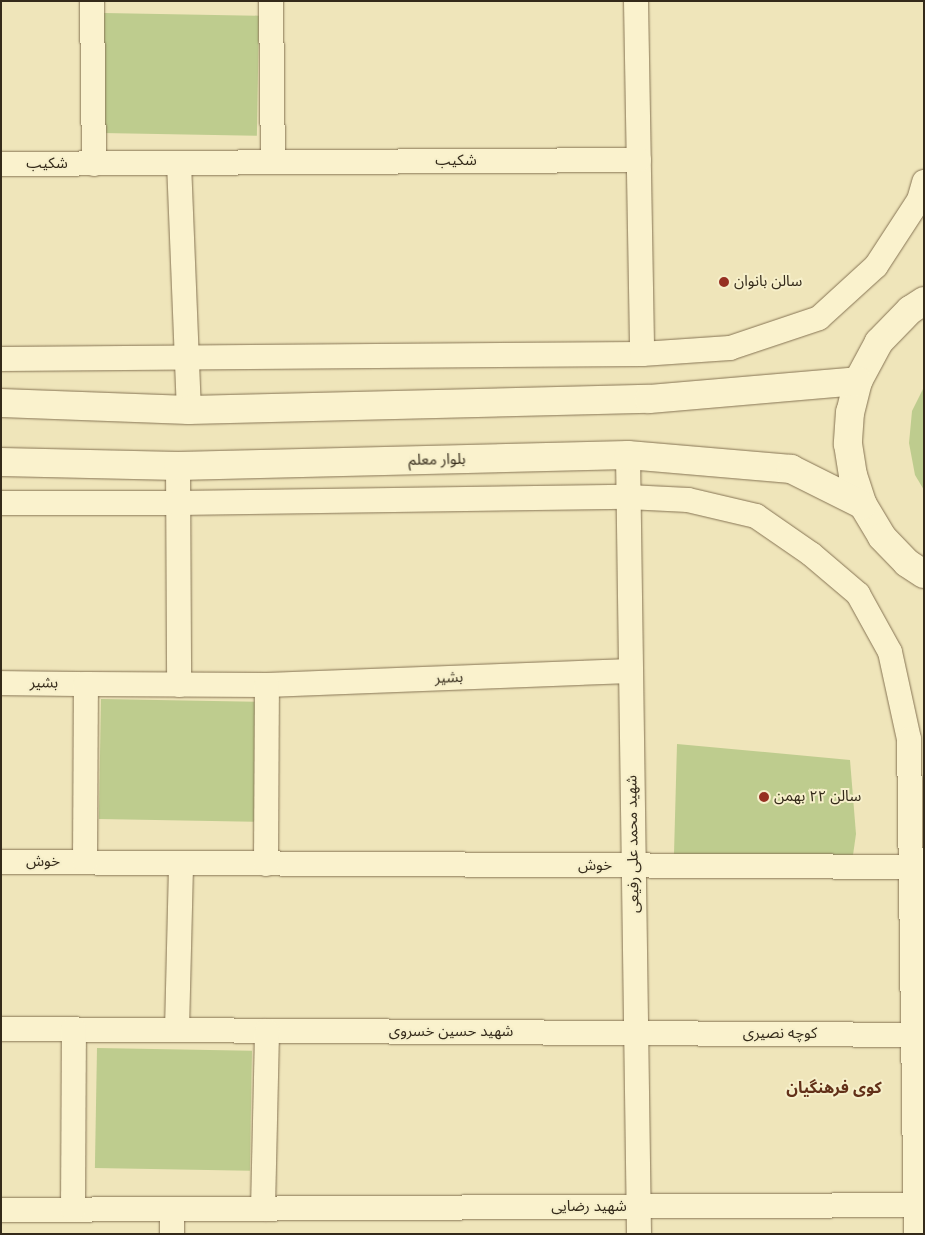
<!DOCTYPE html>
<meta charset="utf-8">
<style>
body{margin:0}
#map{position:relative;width:925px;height:1235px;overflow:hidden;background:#efe5ba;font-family:Georgia,"Noto Sans Arabic",serif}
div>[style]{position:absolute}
.green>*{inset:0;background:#becc8e;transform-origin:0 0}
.roads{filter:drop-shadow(0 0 1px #867454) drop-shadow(0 0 1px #867454)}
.minor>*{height:24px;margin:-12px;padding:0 12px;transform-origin:12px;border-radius:12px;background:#faf2cd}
.secondary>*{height:28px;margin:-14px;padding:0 14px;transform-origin:14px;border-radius:14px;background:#faf2cd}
.dots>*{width:14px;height:14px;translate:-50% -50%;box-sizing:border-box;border:2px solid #f6efca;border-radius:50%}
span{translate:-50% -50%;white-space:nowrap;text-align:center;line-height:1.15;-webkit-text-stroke:4px #f6efca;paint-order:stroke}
.street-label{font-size:15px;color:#342a1a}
.poi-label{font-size:15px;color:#342a1a}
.left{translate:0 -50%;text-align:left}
.neighbourhood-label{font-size:16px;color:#623018;font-weight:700}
.frame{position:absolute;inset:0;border:2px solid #342a1a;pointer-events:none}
</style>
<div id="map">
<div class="green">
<i style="left:104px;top:13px;width:155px;height:120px;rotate:1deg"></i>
<i style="clip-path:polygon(924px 387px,924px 490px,915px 475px,909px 443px,912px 411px)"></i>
<i style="left:101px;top:699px;width:155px;height:120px;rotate:1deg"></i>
<i style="clip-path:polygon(677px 744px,850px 760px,856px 834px,852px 862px,674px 854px)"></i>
<i style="left:97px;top:1048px;width:155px;height:120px;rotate:1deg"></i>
</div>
<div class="roads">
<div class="minor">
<i style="left:92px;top:1px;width:163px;rotate:89.3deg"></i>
<i style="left:271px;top:1px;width:161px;rotate:89.3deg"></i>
<i style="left:636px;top:1px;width:353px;rotate:89deg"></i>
<i style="left:179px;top:163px;width:247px;rotate:87.7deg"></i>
<i style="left:1px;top:164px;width:638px;rotate:-0.36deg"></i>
<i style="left:1px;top:359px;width:641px;rotate:-0.45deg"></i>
<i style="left:642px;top:354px;width:88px;rotate:-3.9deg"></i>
<i style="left:730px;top:348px;width:94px;rotate:-18.6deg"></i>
<i style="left:819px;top:318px;width:77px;rotate:-42.4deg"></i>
<i style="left:876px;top:266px;width:79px;rotate:-56.9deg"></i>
<i style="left:919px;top:200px;width:19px;rotate:-74deg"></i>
<i style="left:628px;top:455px;width:779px;rotate:89.19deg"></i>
<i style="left:178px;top:466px;width:219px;rotate:89.7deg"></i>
<i style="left:1px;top:503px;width:177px"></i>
<i style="left:178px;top:503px;width:450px;rotate:-0.8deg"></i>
<i style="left:628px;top:497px;width:60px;rotate:2.9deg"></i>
<i style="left:688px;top:500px;width:70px;rotate:13.2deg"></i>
<i style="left:756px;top:516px;width:67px;rotate:34.6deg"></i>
<i style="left:811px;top:554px;width:62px;rotate:40.4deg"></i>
<i style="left:858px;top:594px;width:66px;rotate:61.1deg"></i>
<i style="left:890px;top:652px;width:89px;rotate:77.7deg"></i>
<i style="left:909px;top:739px;width:495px;rotate:89.2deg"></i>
<i style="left:1px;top:683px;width:85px;rotate:0.7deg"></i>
<i style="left:1px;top:862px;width:923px;rotate:0.31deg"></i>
<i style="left:85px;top:862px;width:178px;rotate:-89.7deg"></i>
<i style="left:86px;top:684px;width:181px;rotate:0.3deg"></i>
<i style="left:267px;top:685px;width:364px;rotate:-2.2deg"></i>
<i style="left:266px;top:864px;width:179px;rotate:-89.7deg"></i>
<i style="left:1px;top:1029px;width:923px;rotate:0.37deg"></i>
<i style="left:177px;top:1030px;width:167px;rotate:-88.6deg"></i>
<i style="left:172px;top:1209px;width:25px;rotate:90deg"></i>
<i style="left:263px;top:1209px;width:178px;rotate:-88.7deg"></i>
<i style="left:1px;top:1210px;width:923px;rotate:-0.31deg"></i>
<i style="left:73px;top:1210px;width:181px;rotate:-89.7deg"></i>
</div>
<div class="secondary">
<i style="left:924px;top:301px;width:17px;rotate:147deg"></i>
<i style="left:910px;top:310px;width:45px;rotate:134.1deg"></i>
<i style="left:879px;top:342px;width:44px;rotate:118.3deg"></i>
<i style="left:858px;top:381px;width:32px;rotate:104deg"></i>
<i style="left:850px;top:412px;width:32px;rotate:94deg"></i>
<i style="left:848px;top:444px;width:31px;rotate:81deg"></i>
<i style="left:853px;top:475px;width:32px;rotate:72deg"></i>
<i style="left:863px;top:505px;width:37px;rotate:59deg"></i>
<i style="left:882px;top:537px;width:36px;rotate:46deg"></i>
<i style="left:907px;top:563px;width:20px;rotate:33deg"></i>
<i style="left:1px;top:403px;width:188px;rotate:2.1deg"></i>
<i style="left:189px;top:410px;width:460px;rotate:-1.4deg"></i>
<i style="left:649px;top:399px;width:210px;rotate:-4.9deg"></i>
<i style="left:1px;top:462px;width:177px;rotate:1.3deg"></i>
<i style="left:178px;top:466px;width:450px;rotate:-1.4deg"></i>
<i style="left:628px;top:455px;width:164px;rotate:4.9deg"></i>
<i style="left:791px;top:469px;width:80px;rotate:26.6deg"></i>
</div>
</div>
<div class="dots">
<i style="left:724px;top:282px;background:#963022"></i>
<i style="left:764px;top:797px;background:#963022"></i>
</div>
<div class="street-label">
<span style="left:456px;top:161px">شکیب</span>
<span style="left:47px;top:164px">شکیب</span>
<span style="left:437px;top:460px;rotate:-1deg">بلوار معلم</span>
<span style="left:449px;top:678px;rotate:-2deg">بشیر</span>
<span style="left:44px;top:683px;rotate:1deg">بشیر</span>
<span style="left:633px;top:844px;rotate:-91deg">شهید محمد علی رفیعی</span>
<span style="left:43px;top:862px">خوش</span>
<span style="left:595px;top:866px">خوش</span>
<span style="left:451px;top:1032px">شهید حسین خسروی</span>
<span style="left:780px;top:1034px">کوچه نصیری</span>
<span style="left:589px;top:1207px">شهید رضایی</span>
</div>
<div class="poi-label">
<span class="left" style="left:734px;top:282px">سالن بانوان</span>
<span class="left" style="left:774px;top:797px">سالن ۲۲ بهمن</span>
</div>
<div class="neighbourhood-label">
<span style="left:834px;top:1088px">کوی فرهنگیان</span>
</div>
<div class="frame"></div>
</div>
